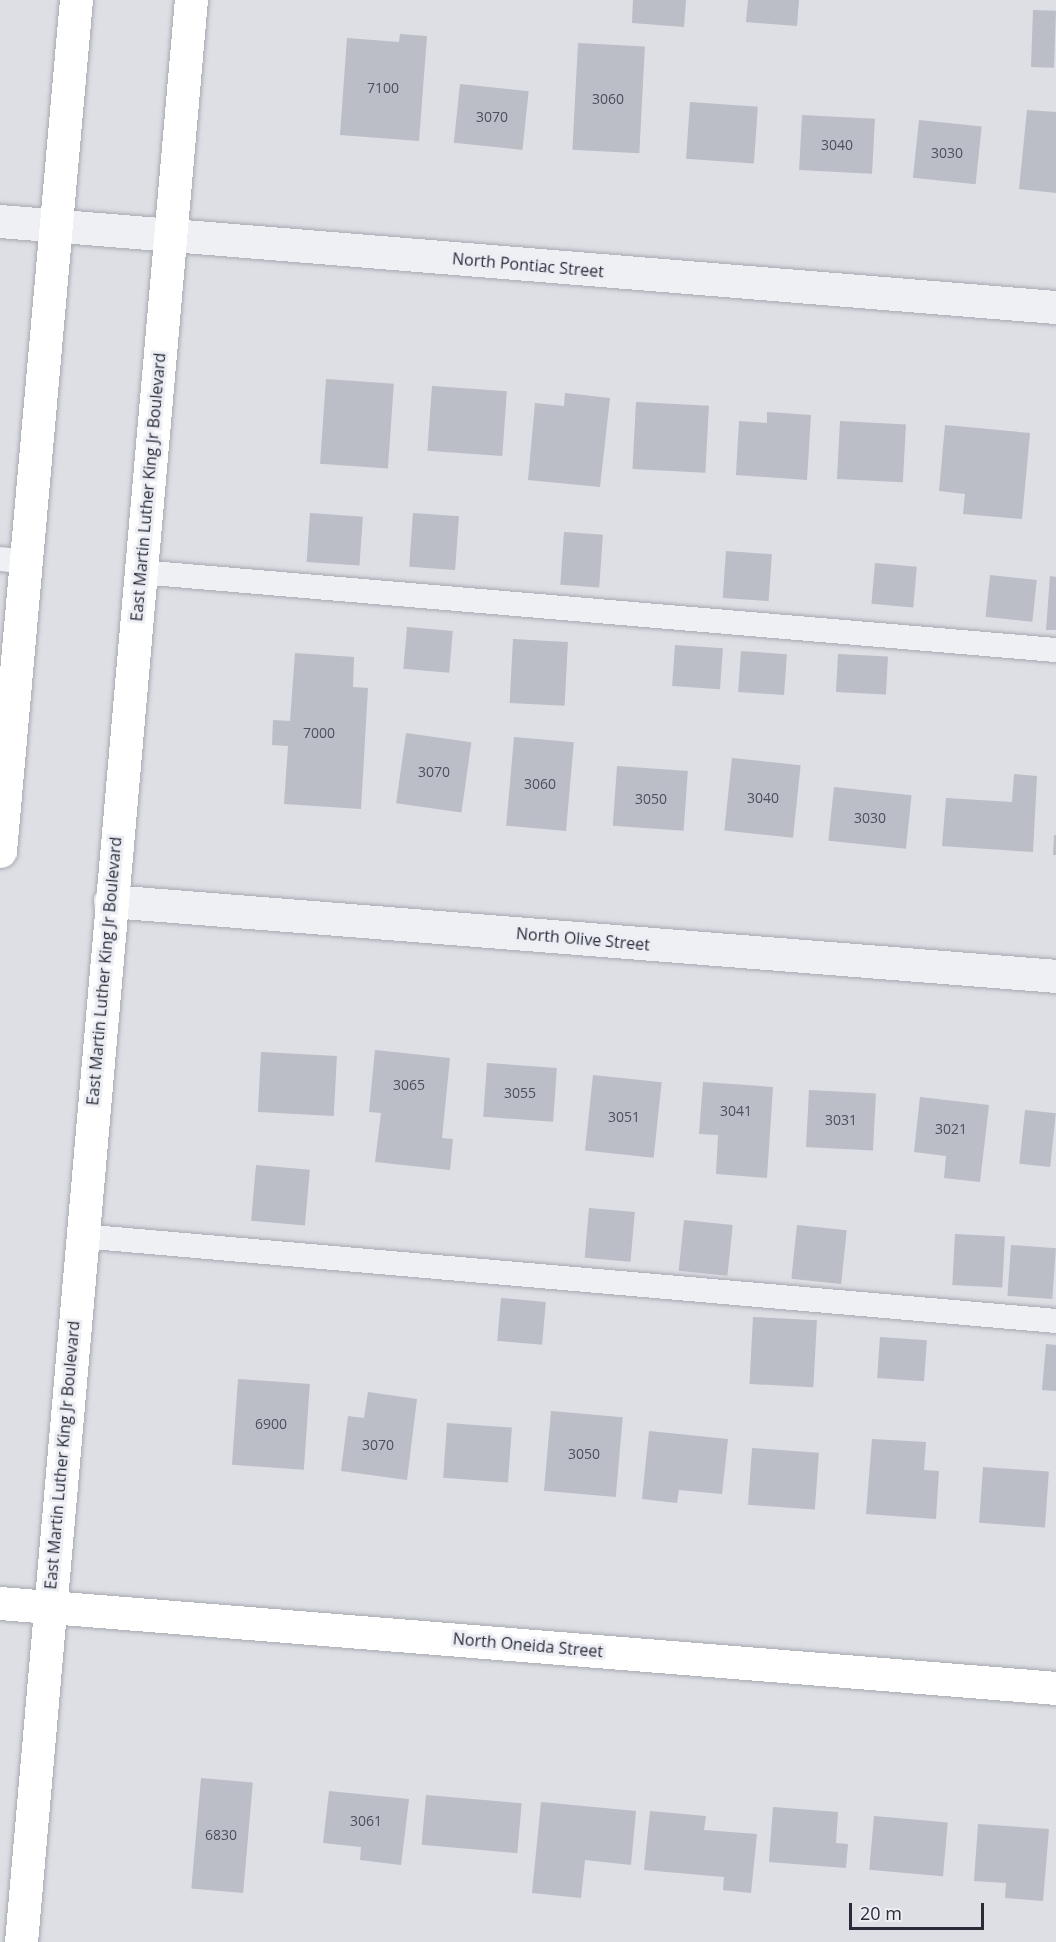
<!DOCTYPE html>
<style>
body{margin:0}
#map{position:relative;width:1056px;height:1942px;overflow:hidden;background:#dddfe5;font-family:"Open Sans",sans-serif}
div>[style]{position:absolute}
.building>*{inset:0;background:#bbbdc7;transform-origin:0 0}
.roads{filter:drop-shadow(0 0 2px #a7a9b1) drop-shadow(0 0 2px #a7a9b1)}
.lane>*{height:24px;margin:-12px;padding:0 12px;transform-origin:12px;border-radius:12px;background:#eff0f4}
.street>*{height:33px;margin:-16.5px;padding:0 16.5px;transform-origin:16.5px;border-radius:16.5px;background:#eff0f4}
.secondary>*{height:33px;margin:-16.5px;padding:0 16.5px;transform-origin:16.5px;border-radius:16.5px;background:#fff}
span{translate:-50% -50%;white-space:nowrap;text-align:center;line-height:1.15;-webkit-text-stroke:6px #eceef3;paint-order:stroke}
.number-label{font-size:14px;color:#4d505c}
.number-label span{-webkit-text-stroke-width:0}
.street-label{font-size:16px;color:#282c39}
.scale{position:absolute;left:849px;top:1903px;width:135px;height:27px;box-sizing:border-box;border:3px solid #282c39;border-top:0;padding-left:8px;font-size:18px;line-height:21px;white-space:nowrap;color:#282c39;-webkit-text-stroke:4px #eceef3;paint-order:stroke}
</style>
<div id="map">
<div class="building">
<i style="clip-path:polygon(633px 0,686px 0,684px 27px,632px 23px)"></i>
<i style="clip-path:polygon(748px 0,799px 0,797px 26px,746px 22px)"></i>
<i style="left:1033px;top:10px;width:23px;height:57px;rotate:2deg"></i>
<i style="clip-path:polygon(400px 34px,427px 36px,419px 141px,340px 135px,347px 38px,399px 42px)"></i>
<i style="left:578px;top:43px;width:67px;height:107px;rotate:3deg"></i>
<i style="left:460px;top:84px;width:69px;height:59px;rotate:6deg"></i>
<i style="left:690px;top:102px;width:68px;height:57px;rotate:4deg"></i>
<i style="clip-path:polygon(1027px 110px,1056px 112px,1056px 193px,1019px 189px)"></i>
<i style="left:802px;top:115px;width:73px;height:55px;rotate:3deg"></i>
<i style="left:919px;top:120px;width:63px;height:58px;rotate:6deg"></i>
<i style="left:326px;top:379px;width:68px;height:85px;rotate:4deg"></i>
<i style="left:432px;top:386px;width:75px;height:65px;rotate:4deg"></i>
<i style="clip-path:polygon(565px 393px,610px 398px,600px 487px,528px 480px,535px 403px,564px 406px)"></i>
<i style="left:636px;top:402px;width:73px;height:67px;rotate:3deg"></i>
<i style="clip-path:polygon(767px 412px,811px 415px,807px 480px,736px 475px,739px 421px,767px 423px)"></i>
<i style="left:840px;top:421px;width:66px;height:58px;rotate:3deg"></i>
<i style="clip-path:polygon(945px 425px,1030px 433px,1022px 519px,963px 514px,965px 494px,939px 491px)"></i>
<i style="left:310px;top:513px;width:53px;height:49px;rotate:4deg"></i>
<i style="left:413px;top:513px;width:46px;height:54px;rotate:4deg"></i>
<i style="left:564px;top:532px;width:39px;height:53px;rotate:4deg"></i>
<i style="left:726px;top:551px;width:46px;height:47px;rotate:4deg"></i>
<i style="left:875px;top:563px;width:42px;height:41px;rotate:5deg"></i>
<i style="left:990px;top:575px;width:47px;height:42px;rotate:6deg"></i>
<i style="clip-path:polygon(1050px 576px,1056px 577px,1056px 630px,1046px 630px)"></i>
<i style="left:407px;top:627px;width:46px;height:42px;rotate:5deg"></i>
<i style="left:513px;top:639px;width:55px;height:64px;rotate:3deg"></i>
<i style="left:675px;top:645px;width:48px;height:41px;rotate:4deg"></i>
<i style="left:741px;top:651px;width:46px;height:41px;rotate:4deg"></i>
<i style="clip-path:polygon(295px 653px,354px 657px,353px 687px,368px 688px,361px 809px,284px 804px,288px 746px,272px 745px,273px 720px,290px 721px)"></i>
<i style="left:838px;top:654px;width:50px;height:38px;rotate:3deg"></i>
<i style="left:406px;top:733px;width:66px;height:71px;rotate:8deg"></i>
<i style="left:514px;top:737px;width:60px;height:89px;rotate:5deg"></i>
<i style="left:732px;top:758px;width:69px;height:73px;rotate:6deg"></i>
<i style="left:617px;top:766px;width:71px;height:60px;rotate:4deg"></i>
<i style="clip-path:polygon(1014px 774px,1037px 776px,1033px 852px,942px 846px,946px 798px,1012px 802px)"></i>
<i style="left:834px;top:787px;width:78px;height:54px;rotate:6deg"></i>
<i style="clip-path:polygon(1054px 835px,1056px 835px,1056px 855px,1053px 855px)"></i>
<i style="clip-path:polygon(375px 1050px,450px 1058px,442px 1138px,453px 1139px,450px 1170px,375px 1162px,381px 1113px,369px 1112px)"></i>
<i style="left:261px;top:1052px;width:76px;height:60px;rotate:3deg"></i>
<i style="left:487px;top:1063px;width:70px;height:54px;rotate:4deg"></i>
<i style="left:593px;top:1075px;width:69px;height:76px;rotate:6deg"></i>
<i style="clip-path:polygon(703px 1082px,773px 1087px,767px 1178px,716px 1174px,718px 1135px,699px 1134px)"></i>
<i style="left:809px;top:1090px;width:67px;height:57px;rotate:3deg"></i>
<i style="clip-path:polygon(920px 1097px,989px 1105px,980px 1182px,944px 1178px,946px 1156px,914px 1152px)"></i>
<i style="left:1025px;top:1110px;width:31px;height:54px;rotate:6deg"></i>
<i style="left:256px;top:1165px;width:54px;height:56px;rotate:5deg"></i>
<i style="left:589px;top:1208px;width:46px;height:50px;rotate:5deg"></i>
<i style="left:684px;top:1220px;width:49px;height:51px;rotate:6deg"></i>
<i style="left:797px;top:1225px;width:50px;height:54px;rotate:6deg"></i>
<i style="left:955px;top:1234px;width:50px;height:51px;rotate:3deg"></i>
<i style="left:1011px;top:1245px;width:45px;height:51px;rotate:4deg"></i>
<i style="left:501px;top:1298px;width:45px;height:43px;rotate:5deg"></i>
<i style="left:753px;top:1317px;width:64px;height:67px;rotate:3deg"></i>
<i style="left:880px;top:1337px;width:47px;height:41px;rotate:4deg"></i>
<i style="clip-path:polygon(1046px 1344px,1056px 1345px,1056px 1391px,1042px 1390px)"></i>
<i style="left:238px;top:1379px;width:72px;height:86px;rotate:4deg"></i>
<i style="clip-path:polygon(368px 1392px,417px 1399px,407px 1480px,341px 1471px,348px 1416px,364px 1418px)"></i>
<i style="left:551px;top:1411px;width:72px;height:80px;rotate:5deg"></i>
<i style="left:447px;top:1423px;width:65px;height:55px;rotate:4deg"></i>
<i style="clip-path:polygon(649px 1431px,728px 1439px,722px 1494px,679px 1490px,677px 1503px,642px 1499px)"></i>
<i style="clip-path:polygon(872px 1439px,926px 1442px,924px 1470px,939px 1471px,936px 1519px,866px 1514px)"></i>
<i style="left:752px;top:1448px;width:67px;height:57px;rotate:4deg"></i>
<i style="left:983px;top:1467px;width:66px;height:56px;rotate:4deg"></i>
<i style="left:201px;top:1778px;width:52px;height:111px;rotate:5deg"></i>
<i style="clip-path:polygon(329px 1791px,409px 1799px,401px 1865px,360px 1860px,361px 1847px,323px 1843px)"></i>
<i style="left:426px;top:1795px;width:96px;height:50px;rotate:5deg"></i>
<i style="clip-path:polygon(541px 1802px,636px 1811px,631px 1865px,585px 1860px,581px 1898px,532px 1893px)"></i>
<i style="clip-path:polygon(773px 1807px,838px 1812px,836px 1843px,848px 1844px,846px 1868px,769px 1862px)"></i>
<i style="clip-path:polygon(650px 1811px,706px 1816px,704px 1830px,757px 1834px,751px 1893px,723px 1890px,724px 1877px,644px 1870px)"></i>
<i style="left:874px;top:1816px;width:74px;height:54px;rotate:5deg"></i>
<i style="clip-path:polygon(978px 1824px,1049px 1829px,1043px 1901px,1005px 1898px,1006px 1883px,974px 1881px)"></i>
</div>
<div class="roads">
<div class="lane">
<i style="left:0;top:559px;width:27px;rotate:6deg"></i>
<i style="left:140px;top:572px;width:919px;rotate:4.87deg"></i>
<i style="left:81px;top:1236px;width:979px;rotate:4.98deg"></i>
</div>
<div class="street">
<i style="left:0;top:221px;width:1059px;rotate:4.66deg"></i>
<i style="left:110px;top:901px;width:949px;rotate:4.53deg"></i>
</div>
<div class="secondary">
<i style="left:0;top:851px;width:854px;rotate:-84.9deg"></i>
<i style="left:0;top:1603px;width:1059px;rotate:4.6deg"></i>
<i style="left:21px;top:1942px;width:1949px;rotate:-85deg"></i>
</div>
</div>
<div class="number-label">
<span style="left:383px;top:88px">7100</span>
<span style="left:608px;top:99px">3060</span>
<span style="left:492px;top:117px">3070</span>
<span style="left:837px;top:145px">3040</span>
<span style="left:947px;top:153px">3030</span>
<span style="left:319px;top:733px">7000</span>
<span style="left:434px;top:772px">3070</span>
<span style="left:540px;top:784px">3060</span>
<span style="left:763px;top:798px">3040</span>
<span style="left:651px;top:799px">3050</span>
<span style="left:870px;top:818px">3030</span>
<span style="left:409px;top:1085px">3065</span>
<span style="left:520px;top:1093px">3055</span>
<span style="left:736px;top:1111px">3041</span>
<span style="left:624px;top:1117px">3051</span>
<span style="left:841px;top:1120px">3031</span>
<span style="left:951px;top:1129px">3021</span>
<span style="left:271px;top:1424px">6900</span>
<span style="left:378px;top:1445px">3070</span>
<span style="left:584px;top:1454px">3050</span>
<span style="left:366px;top:1821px">3061</span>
<span style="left:221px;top:1835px">6830</span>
</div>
<div class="street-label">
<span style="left:528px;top:265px;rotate:5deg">North Pontiac Street</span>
<span style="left:148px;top:487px;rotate:-85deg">East Martin Luther King Jr Boulevard</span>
<span style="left:583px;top:939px;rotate:5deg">North Olive Street</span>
<span style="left:104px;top:971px;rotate:-85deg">East Martin Luther King Jr Boulevard</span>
<span style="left:62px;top:1455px;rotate:-85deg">East Martin Luther King Jr Boulevard</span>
<span style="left:528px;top:1645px;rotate:5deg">North Oneida Street</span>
</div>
<div class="scale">20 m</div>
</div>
